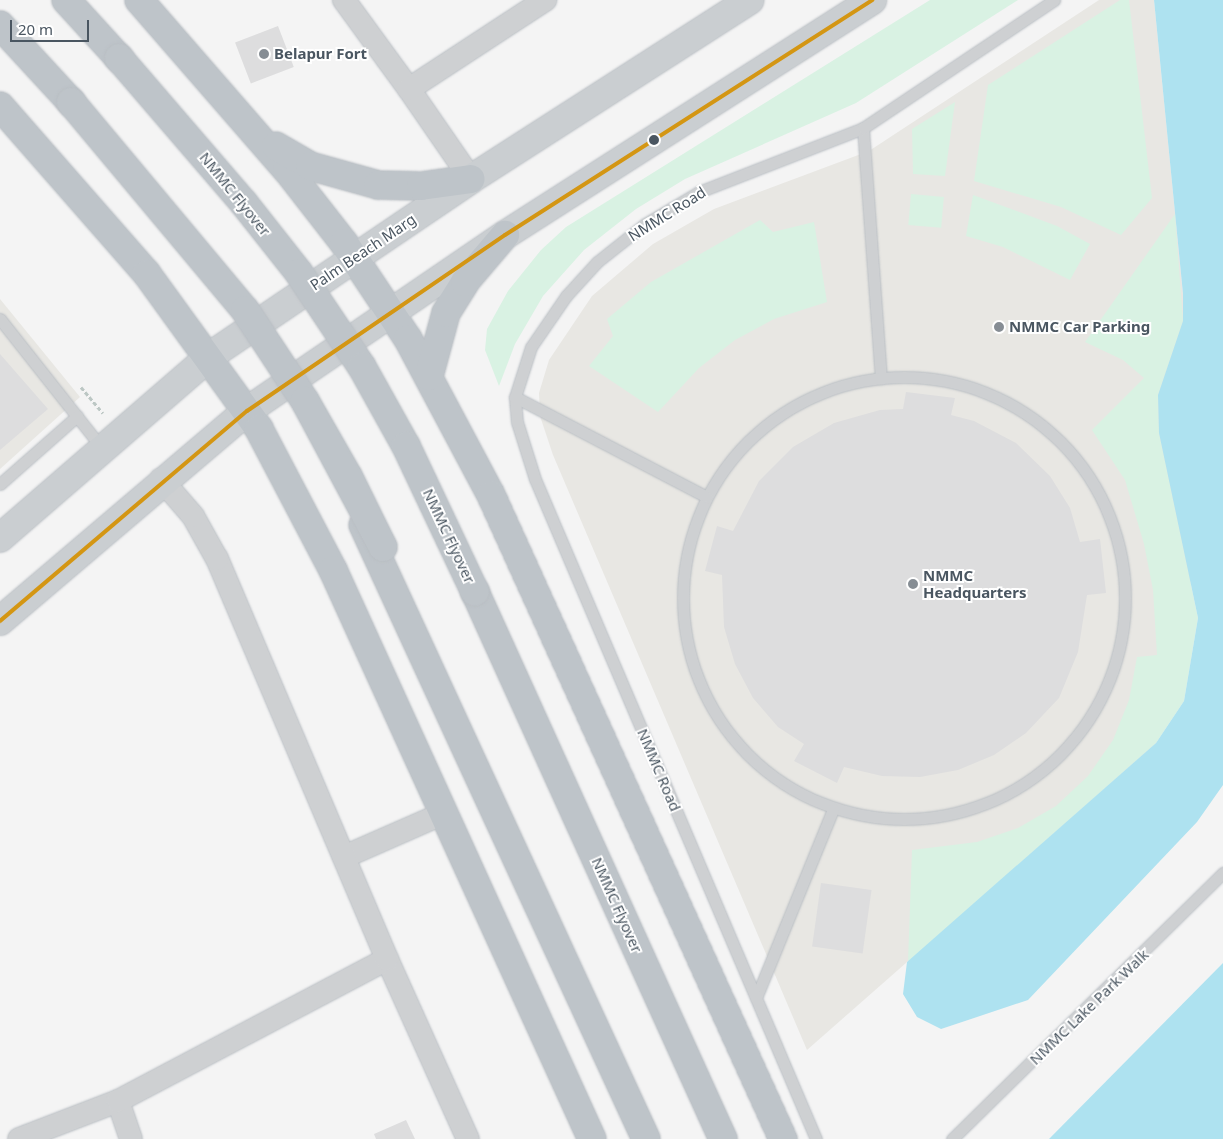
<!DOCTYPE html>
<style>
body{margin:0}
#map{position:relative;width:1223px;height:1139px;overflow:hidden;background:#f4f4f4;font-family:"Noto Sans",sans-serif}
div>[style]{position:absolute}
.commercial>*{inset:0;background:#e8e7e3}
.green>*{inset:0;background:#d9f2e3;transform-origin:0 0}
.water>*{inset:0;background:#aee2f0}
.building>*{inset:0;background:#ddddde;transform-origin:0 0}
.path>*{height:3px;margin-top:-1.5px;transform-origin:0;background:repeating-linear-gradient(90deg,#bcc7c4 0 4px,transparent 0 6.5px)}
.roads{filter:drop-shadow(0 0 1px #b9bec3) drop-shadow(0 0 1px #b9bec3)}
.lane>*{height:11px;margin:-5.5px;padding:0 5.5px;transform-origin:5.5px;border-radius:5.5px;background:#ced0d2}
.lane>.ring{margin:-5.5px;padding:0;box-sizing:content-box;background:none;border:11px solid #ced0d2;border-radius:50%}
.street>*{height:22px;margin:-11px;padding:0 11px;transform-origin:11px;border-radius:11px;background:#ced0d2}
.primary>*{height:28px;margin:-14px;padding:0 14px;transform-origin:14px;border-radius:14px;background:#caced1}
.highway>*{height:28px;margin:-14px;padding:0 14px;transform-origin:14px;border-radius:14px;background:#bec4c9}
.bridges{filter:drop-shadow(0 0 1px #b9bec3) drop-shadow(0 0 1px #b9bec3)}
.highway-bridge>*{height:28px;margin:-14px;padding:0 14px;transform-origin:14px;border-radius:14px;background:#bec4c9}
.bus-1>*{height:4px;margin:-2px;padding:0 2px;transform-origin:2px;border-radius:2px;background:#d49613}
.dots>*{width:14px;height:14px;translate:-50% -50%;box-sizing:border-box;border:2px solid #fff;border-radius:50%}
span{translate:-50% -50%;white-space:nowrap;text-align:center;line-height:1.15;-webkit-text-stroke:4px #fff;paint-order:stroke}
.poi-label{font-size:15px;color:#4a5661;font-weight:700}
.left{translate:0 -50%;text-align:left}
.street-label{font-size:15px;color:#4a5661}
.scale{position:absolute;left:10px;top:20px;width:79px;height:22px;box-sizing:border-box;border:2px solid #4a5661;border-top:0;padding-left:6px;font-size:15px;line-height:18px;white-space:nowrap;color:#4a5661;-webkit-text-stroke:4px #fff;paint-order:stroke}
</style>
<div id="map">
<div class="commercial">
<i style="clip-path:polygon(1099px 0,1154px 0,1183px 294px,1191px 581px,1156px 743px,807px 1050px,553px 455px,540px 416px,539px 393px,549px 360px,592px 296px,653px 244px,714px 209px,869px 151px)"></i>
<i style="clip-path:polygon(0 299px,80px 397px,0 469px)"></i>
</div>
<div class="green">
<i style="clip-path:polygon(930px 0,1018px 0,856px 103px,685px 179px,636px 209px,584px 250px,543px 296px,515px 344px,499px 386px,485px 350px,487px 329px,508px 291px,541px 250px,566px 227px)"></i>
<i style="clip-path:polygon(1120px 0,1129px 0,1152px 198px,1121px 235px,1061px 207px,974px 181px,988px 85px)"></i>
<i style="clip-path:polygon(955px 102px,945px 176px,913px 174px,912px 129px)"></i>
<i style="left:911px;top:194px;width:33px;height:31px;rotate:5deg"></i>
<i style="clip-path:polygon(973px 195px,1057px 226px,1090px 244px,1070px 280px,1003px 247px,966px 236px)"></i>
<i style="clip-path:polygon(1175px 214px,1183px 321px,1158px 395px,1159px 433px,1198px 618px,1184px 701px,1156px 743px,908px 962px,912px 850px,977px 842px,1018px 828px,1056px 806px,1088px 776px,1113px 740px,1129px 700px,1137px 657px,1157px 655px,1153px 590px,1144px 544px,1125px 480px,1092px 430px,1144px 378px,1123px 360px,1085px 342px)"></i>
<i style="clip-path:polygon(760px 220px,773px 232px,814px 222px,827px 302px,774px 319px,735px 340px,699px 368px,658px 412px,589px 366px,613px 336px,607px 319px,651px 282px)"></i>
</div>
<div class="water">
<i style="clip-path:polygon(1154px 0,1223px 0,1223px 785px,1197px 822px,1028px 1000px,941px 1029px,917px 1017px,903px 994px,907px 962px,1156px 743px,1184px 701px,1198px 618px,1159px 433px,1158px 395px,1183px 321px,1183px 294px)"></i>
<i style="clip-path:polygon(1223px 963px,1223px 1139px,1049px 1139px)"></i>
</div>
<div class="building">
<i style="left:278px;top:26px;width:44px;height:46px;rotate:69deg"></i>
<i style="clip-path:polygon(0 354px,48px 409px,0 450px)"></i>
<i style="clip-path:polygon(906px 392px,955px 398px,951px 415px,974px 421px,1016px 443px,1050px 476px,1070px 508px,1080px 542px,1100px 539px,1106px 593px,1087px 595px,1078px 652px,1059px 698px,1026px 733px,994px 755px,958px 770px,920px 777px,882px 776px,844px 767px,837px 783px,794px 761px,804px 744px,778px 727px,753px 698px,735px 664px,724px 627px,722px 575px,705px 571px,717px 526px,733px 531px,759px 481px,793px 447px,834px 423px,880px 410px,903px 409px)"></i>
<i style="left:821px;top:883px;width:51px;height:64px;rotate:8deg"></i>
<i style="clip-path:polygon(406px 1120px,415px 1139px,376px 1139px,374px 1134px)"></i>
</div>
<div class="path">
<i style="left:81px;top:387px;width:34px;rotate:50deg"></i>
</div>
<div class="roads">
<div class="lane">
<i style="left:863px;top:128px;width:251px;rotate:85.9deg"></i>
<i style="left:0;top:319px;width:164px;rotate:51.7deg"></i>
<i class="ring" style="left:683px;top:377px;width:431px;height:431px"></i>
<i style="left:515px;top:397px;width:216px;rotate:27.5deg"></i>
<i style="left:0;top:484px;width:103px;rotate:-41.4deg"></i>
<i style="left:756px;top:998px;width:204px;rotate:-67.8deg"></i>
<i style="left:816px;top:1139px;width:717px;rotate:-113.06deg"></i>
<i style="left:535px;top:479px;width:60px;rotate:-107.5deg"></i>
<i style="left:517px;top:422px;width:25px;rotate:-95deg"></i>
<i style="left:515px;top:397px;width:52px;rotate:-72.3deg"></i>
<i style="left:531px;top:347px;width:62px;rotate:-55.5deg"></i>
<i style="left:566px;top:296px;width:46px;rotate:-47.6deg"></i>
<i style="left:597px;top:262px;width:61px;rotate:-38.4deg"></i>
<i style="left:645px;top:224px;width:63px;rotate:-30.7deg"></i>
<i style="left:699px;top:192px;width:176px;rotate:-21.3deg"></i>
<i style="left:863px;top:128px;width:230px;rotate:-33.8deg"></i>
<i style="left:952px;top:1139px;width:380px;rotate:-44.5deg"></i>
</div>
<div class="street">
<i style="left:344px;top:0;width:110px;rotate:53.9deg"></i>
<i style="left:471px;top:179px;width:109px;rotate:-124.6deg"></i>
<i style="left:409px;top:89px;width:163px;rotate:-33.2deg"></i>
<i style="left:344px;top:857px;width:109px;rotate:-23.7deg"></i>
<i style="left:387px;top:959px;width:197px;rotate:65.8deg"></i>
<i style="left:118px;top:1101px;width:40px;rotate:71.1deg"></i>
<i style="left:19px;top:1139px;width:106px;rotate:-21deg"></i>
<i style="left:118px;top:1101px;width:304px;rotate:-27.8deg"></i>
<i style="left:387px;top:959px;width:435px;rotate:-113deg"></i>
<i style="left:217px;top:559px;width:49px;rotate:-119.2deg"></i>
<i style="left:193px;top:516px;width:49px;rotate:-130.9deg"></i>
</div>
<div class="primary">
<i style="left:0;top:538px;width:278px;rotate:-40.9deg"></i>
<i style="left:210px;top:356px;width:315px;rotate:-34.1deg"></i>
<i style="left:471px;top:179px;width:331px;rotate:-32.7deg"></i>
<i style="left:0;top:621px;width:324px;rotate:-40.4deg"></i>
<i style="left:247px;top:411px;width:312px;rotate:-34.3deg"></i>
<i style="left:505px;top:235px;width:436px;rotate:-32.6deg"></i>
</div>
<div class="highway">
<i style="left:66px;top:0;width:79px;rotate:47.6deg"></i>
<i style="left:139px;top:0;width:225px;rotate:49deg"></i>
<i style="left:287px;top:170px;width:93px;rotate:52deg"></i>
<i style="left:344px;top:243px;width:115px;rotate:56.3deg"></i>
<i style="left:408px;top:339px;width:177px;rotate:62deg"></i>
<i style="left:491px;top:495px;width:707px;rotate:65.61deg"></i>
<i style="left:0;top:25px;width:105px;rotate:47.3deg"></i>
<i style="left:0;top:106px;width:223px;rotate:48.8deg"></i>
<i style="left:147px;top:274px;width:191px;rotate:54.1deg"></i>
<i style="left:259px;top:429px;width:159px;rotate:62.3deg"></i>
<i style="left:333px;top:570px;width:625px;rotate:65.53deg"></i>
<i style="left:276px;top:146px;width:39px;rotate:30deg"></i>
<i style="left:310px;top:166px;width:71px;rotate:15.6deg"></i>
<i style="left:378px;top:185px;width:43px;rotate:1.3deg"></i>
<i style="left:421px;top:186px;width:50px;rotate:-8deg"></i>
<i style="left:429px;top:376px;width:65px;rotate:-74.9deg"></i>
<i style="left:446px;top:313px;width:36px;rotate:-58deg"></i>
<i style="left:465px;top:282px;width:62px;rotate:-49.6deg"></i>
<i style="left:363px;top:525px;width:676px;rotate:65.25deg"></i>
<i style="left:475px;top:592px;width:601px;rotate:65.61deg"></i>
</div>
</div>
<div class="bridges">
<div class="highway-bridge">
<i style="left:119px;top:58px;width:190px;rotate:49.3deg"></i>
<i style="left:243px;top:202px;width:90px;rotate:51.7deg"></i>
<i style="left:299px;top:273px;width:113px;rotate:56.2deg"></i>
<i style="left:362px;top:367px;width:90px;rotate:60.9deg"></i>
<i style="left:406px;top:446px;width:161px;rotate:64.7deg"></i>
<i style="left:71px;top:102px;width:271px;rotate:50.1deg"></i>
<i style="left:245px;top:310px;width:109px;rotate:56.6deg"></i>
<i style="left:305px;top:401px;width:86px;rotate:60.2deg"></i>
<i style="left:348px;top:476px;width:79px;rotate:63.8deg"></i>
<i style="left:383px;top:547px;width:166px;rotate:-118.1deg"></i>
</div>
</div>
<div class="bus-1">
<i style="left:0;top:621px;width:324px;rotate:-40.4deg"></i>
<i style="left:247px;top:411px;width:312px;rotate:-34.3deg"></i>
<i style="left:505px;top:235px;width:436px;rotate:-32.6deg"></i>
</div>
<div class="dots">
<i style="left:264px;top:54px;background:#868d94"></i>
<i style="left:654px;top:140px;background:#4a5661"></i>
<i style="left:999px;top:327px;background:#868d94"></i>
<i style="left:913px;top:584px;background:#868d94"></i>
</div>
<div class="poi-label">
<span class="left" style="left:274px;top:54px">Belapur Fort</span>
<span class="left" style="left:1009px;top:327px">NMMC Car Parking</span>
<span class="left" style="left:923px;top:584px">NMMC<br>Headquarters</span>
</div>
<div class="street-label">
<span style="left:235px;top:194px;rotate:51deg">NMMC Flyover</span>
<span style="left:667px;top:214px;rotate:-32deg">NMMC Road</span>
<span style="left:363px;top:252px;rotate:-34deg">Palm Beach Marg</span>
<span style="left:449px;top:536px;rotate:65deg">NMMC Flyover</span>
<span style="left:659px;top:770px;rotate:67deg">NMMC Road</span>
<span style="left:617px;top:905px;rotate:66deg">NMMC Flyover</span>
<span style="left:1089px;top:1007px;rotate:-44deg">NMMC Lake Park Walk</span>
</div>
<div class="scale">20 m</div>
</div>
